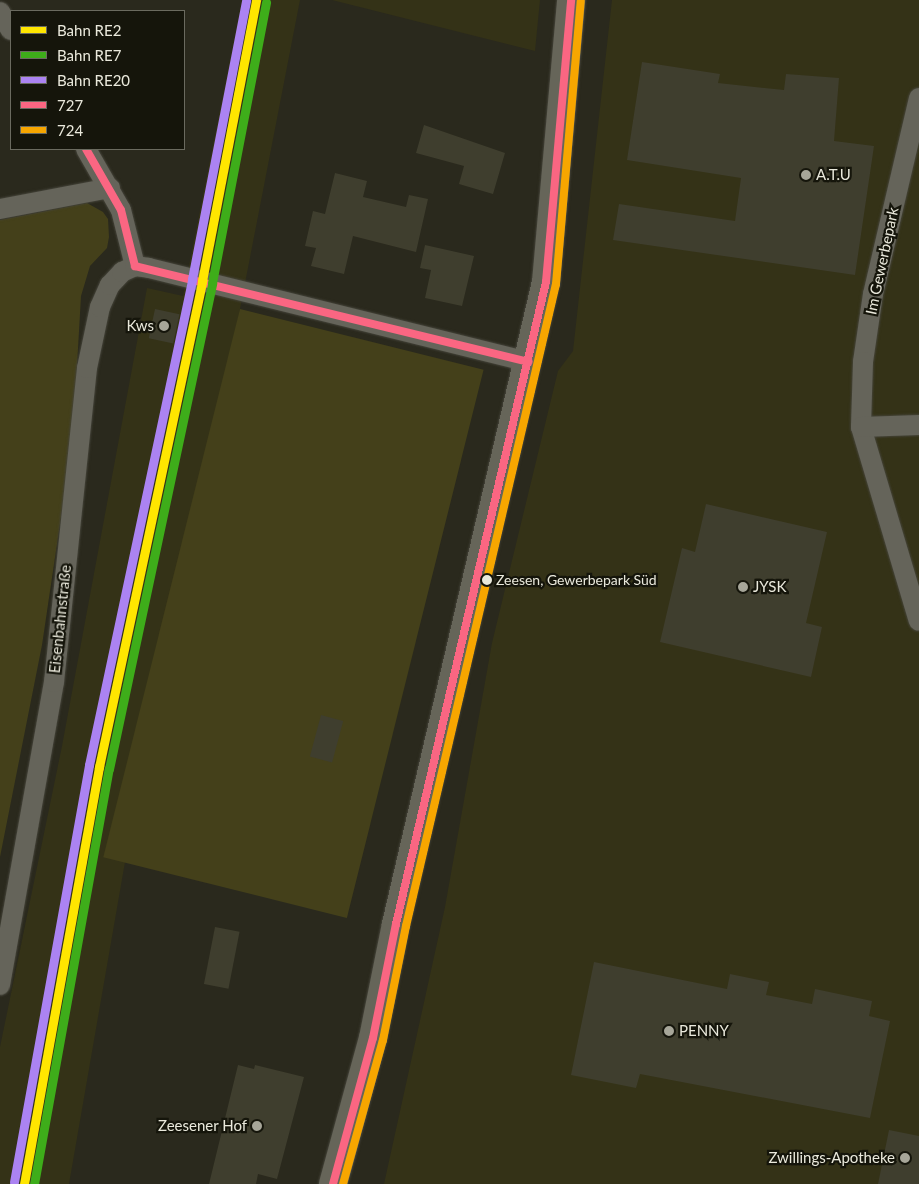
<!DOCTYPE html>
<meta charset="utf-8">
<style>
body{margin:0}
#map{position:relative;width:919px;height:1184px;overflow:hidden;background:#2a291d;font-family:Lato,sans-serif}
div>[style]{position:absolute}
.built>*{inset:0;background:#343217}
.green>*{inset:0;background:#44401a;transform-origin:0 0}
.building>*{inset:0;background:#3f3e2e;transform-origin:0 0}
.roads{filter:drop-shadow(0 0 1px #45443a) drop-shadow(0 0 1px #45443a)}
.street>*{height:20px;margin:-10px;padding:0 10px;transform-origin:10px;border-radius:10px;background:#65645a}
.secondary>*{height:28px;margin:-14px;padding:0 14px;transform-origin:14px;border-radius:14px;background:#666559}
.bus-1>*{height:8px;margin:-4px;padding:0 4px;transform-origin:4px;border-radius:4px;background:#fa6682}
.bus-2>*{height:8px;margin:-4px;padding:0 4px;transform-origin:4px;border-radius:4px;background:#f7a600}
.rail-1>*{height:9px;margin:-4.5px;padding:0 4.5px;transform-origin:4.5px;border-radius:4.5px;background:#ffe600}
.rail-2>*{height:9px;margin:-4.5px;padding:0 4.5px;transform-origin:4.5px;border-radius:4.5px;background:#3ead1a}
.rail-3>*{height:9px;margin:-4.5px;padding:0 4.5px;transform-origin:4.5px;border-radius:4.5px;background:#ab83f2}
.dots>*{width:14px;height:14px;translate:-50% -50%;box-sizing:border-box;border:2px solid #15150b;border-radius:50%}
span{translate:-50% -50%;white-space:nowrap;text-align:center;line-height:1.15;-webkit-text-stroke:4.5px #15150b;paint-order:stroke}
.bus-label{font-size:14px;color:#eae9dc}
.left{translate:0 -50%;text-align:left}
.poi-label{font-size:15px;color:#eae9dc}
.right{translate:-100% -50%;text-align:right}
.street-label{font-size:15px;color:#eae9dc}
.legend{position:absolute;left:10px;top:10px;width:175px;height:140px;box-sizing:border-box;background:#15150b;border:1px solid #6a6a5f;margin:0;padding:6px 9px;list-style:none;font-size:15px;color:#eae9dc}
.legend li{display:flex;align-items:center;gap:10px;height:25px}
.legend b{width:25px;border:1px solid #6a6a5f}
</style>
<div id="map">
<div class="built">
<i style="clip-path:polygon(242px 0,300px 0,240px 309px,125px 862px,69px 1184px,0 1184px,0 1047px,62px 746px,147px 288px,183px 296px)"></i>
<i style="clip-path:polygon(332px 0,540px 0,535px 51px)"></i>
<i style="clip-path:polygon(612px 0,919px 0,919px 1184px,384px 1184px,445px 907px,492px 643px,558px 371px,573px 351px)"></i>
</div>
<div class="green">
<i style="clip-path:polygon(87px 203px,103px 212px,108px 219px,109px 237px,107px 248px,90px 266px,81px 296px,73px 436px,42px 645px,0 857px,0 220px)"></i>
<i style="left:240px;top:309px;width:251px;height:565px;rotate:14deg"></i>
</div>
<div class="building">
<i style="clip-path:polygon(642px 62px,720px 74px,718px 83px,784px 90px,786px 74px,839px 78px,834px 141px,874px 146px,855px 275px,613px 240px,619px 204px,735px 221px,741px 178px,627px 160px)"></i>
<i style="clip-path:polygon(424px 125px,505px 153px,493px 194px,459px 184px,464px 166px,416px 153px)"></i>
<i style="clip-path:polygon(335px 173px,367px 181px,363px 197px,406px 207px,409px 195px,428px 199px,416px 252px,353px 236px,344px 274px,311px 266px,316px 248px,305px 246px,313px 211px,325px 214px)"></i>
<i style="clip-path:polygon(425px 245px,474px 256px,462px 306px,425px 298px,431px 270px,420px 268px)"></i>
<i style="left:155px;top:309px;width:25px;height:30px;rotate:12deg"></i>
<i style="clip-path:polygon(706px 504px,827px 532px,806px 623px,822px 627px,811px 677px,660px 642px,682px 548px,695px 552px)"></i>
<i style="left:321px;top:715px;width:23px;height:43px;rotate:15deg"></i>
<i style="left:215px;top:927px;width:25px;height:58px;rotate:11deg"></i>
<i style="clip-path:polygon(594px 962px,727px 989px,730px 974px,769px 982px,766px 995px,812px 1004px,815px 989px,872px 1001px,869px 1016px,890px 1021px,870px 1118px,640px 1074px,636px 1088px,571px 1075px)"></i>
<i style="clip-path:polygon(238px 1065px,254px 1069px,255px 1065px,304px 1077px,277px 1179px,258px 1174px,256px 1184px,209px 1184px)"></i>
<i style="clip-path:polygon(889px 1130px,919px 1136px,919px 1184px,878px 1184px)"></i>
</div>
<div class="roads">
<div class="street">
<i style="left:0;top:12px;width:21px;rotate:59deg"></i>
<i style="left:919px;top:98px;width:201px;rotate:103.2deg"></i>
<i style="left:873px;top:294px;width:69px;rotate:98.4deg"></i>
<i style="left:863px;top:362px;width:65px;rotate:91.8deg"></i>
<i style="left:861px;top:427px;width:202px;rotate:73.4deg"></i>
<i style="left:86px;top:149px;width:70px;rotate:60.2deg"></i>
<i style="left:121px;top:210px;width:58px;rotate:76deg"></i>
<i style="left:0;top:209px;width:112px;rotate:-10.8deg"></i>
<i style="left:861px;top:427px;width:58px;rotate:-2deg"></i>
<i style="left:0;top:985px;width:308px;rotate:-79.9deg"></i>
<i style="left:54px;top:682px;width:316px;rotate:-84deg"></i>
<i style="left:87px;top:368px;width:62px;rotate:-78deg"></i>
<i style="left:100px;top:307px;width:24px;rotate:-66deg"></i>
<i style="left:110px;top:285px;width:18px;rotate:-47deg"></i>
<i style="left:122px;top:272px;width:14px;rotate:-25deg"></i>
<i style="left:135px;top:266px;width:14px;rotate:8deg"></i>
<i style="left:149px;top:268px;width:390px;rotate:13.9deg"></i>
</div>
<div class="secondary">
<i style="left:333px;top:1184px;width:151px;rotate:-74.7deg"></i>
<i style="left:373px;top:1038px;width:116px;rotate:-78.6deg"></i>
<i style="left:396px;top:924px;width:659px;rotate:-76.85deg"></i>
<i style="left:546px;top:282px;width:283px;rotate:-84.9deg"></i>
</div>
</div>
<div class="bus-1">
<i style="left:86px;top:149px;width:70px;rotate:60.2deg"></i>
<i style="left:121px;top:210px;width:58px;rotate:76deg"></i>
<i style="left:135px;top:266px;width:405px;rotate:13.7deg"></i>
<i style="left:333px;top:1184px;width:151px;rotate:-74.7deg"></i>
<i style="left:373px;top:1038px;width:116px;rotate:-78.6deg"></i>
<i style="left:396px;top:924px;width:659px;rotate:-76.85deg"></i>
<i style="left:546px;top:282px;width:283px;rotate:-84.9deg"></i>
</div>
<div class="bus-2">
<i style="left:343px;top:1184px;width:149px;rotate:-74.5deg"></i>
<i style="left:383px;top:1040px;width:116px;rotate:-78.6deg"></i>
<i style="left:406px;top:926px;width:659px;rotate:-76.85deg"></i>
<i style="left:556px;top:284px;width:284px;rotate:-85deg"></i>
</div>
<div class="rail-1">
<i style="left:24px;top:1184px;width:424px;rotate:-79.8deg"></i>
<i style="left:99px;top:767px;width:497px;rotate:-78deg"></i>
<i style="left:202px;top:281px;width:286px;rotate:-79.1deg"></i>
</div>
<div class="rail-2">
<i style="left:34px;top:1184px;width:422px;rotate:-79.8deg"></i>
<i style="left:109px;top:769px;width:497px;rotate:-78deg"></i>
<i style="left:212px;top:283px;width:286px;rotate:-79.1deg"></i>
</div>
<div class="rail-3">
<i style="left:14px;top:1182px;width:424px;rotate:-79.8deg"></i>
<i style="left:89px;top:765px;width:497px;rotate:-78deg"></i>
<i style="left:192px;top:279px;width:284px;rotate:-79deg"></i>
</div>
<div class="dots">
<i style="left:806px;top:175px;background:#a7a699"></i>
<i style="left:164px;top:326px;background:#a7a699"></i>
<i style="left:487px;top:580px;background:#eae9dc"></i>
<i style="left:743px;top:587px;background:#a7a699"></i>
<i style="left:669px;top:1031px;background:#a7a699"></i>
<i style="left:257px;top:1126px;background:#a7a699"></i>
<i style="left:905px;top:1158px;background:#a7a699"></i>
</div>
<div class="bus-label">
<span class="left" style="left:496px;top:580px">Zeesen, Gewerbepark Süd</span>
</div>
<div class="poi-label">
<span class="left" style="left:816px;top:175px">A.T.U</span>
<span class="right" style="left:154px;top:326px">Kws</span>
<span class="left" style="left:753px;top:587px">JYSK</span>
<span class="left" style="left:679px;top:1031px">PENNY</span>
<span class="right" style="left:247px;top:1126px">Zeesener Hof</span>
<span class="right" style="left:895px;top:1158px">Zwillings-Apotheke</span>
</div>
<div class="street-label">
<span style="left:882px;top:261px;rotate:-78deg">Im Gewerbepark</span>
<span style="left:60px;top:619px;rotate:-84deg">Eisenbahnstraße</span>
</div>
<ul class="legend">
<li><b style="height:6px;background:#ffe600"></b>Bahn RE2</li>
<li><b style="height:6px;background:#3ead1a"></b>Bahn RE7</li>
<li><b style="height:6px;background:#ab83f2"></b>Bahn RE20</li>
<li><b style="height:6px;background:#fa6682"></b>727</li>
<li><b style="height:6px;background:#f7a600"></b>724</li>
</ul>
</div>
